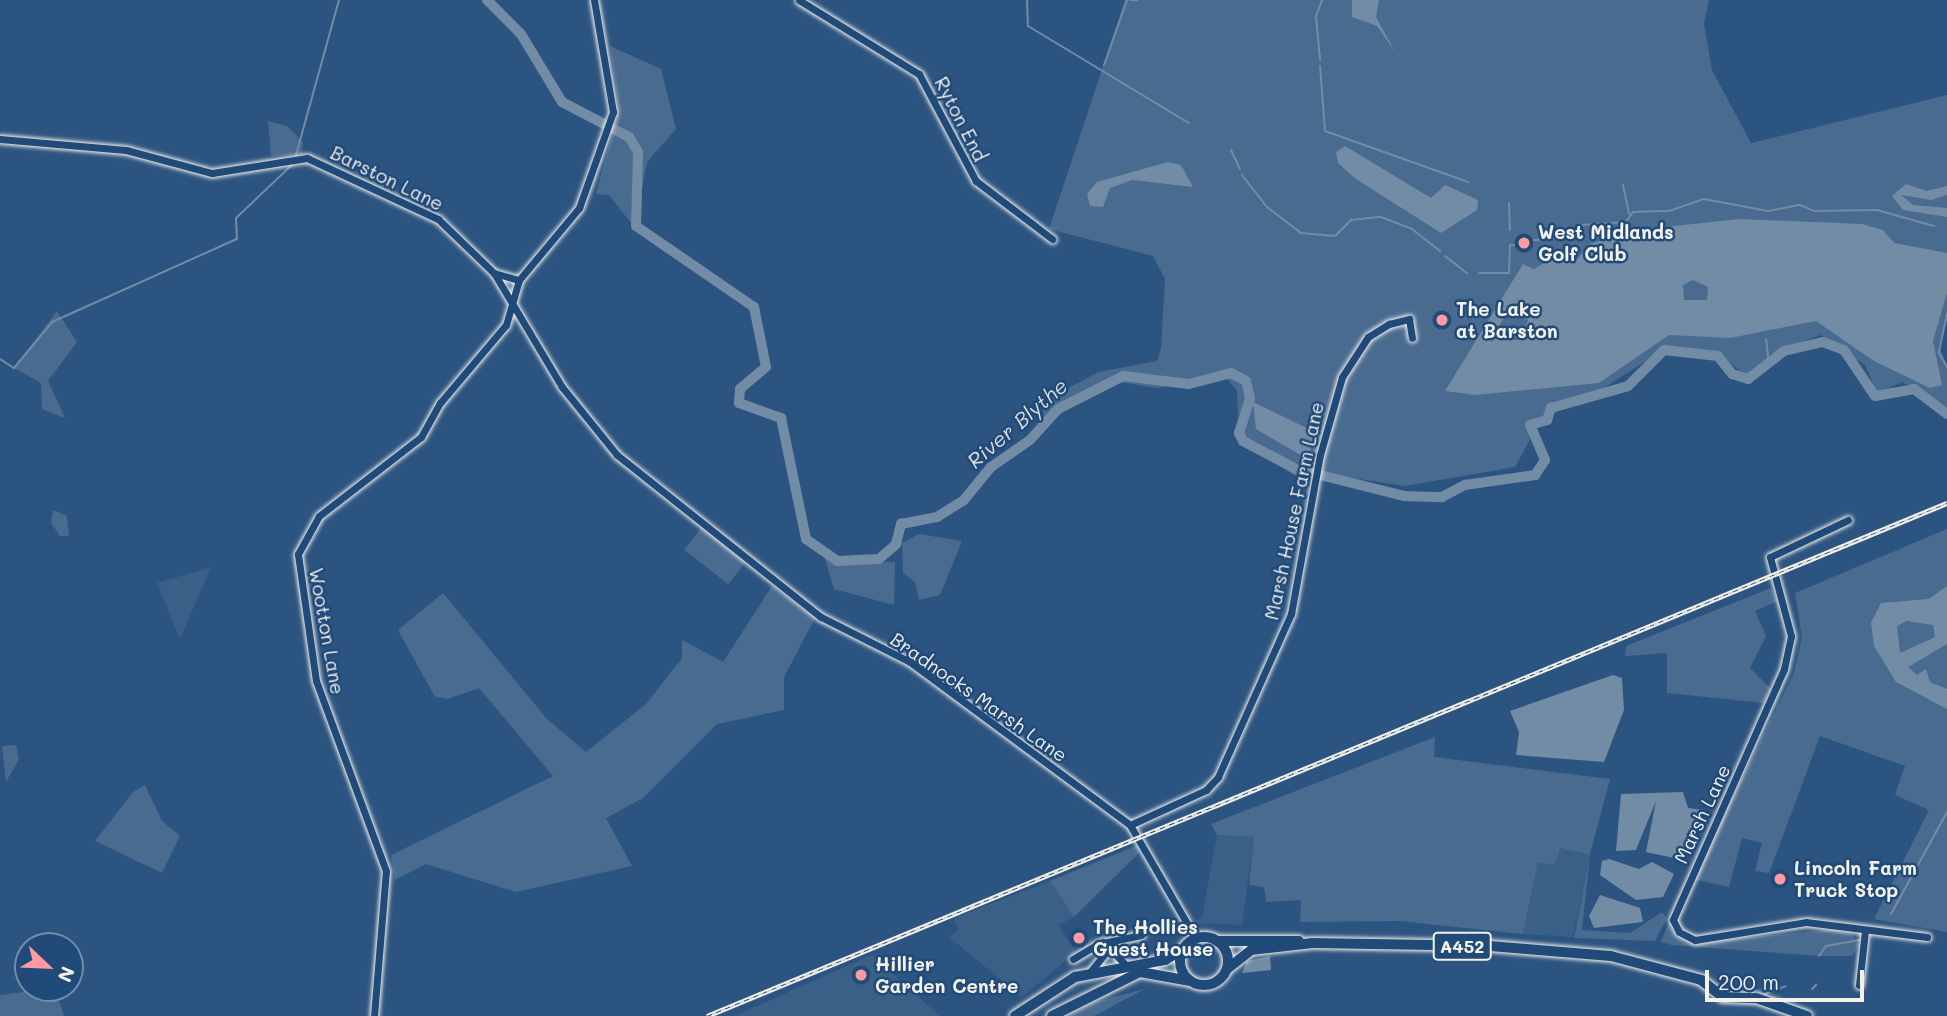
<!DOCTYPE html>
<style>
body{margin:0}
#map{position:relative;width:1947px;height:1016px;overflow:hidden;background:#2c5481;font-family:Mali,sans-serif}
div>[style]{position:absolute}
.built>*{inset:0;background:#3b6088}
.green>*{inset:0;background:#496b90;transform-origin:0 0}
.water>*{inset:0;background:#738ca6}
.stream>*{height:2px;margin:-1px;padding:0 1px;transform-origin:1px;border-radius:1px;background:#738ca6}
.river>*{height:10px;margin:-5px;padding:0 5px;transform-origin:5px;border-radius:5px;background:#738ca6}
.roads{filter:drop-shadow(0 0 2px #f4f1e8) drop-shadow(0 0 2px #f4f1e8)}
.minor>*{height:7px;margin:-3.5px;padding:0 3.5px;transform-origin:3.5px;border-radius:3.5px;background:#1f4a7a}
.highway>*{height:10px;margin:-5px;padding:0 5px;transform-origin:5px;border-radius:5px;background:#1f4a7a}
.highway>.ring{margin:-5px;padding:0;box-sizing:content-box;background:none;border:10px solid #1f4a7a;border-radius:50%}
.rail>*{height:4.5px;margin-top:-2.25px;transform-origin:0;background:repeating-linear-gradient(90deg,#1f4a7a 0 5px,#f4f1e8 0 10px);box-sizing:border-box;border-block:2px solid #f4f1e8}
.dots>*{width:19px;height:19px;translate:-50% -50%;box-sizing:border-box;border:4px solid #1f4a7a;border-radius:50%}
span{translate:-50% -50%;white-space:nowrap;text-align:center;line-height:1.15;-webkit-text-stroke:5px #1f4a7a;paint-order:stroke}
.shield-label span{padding:2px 5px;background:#1f4a7a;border:2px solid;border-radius:5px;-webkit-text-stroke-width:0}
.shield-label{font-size:18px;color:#f4f1e8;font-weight:700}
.street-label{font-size:19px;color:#f4f1e8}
.poi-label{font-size:19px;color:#f4f1e8;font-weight:700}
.left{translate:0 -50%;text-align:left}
.water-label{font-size:21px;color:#dadddb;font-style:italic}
.north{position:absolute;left:14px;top:932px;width:70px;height:70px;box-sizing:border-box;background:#1f4a7a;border:2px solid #748da6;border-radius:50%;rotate:113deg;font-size:19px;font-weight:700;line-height:28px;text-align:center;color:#f4f1e8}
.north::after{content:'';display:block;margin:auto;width:24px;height:32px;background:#ff9aa2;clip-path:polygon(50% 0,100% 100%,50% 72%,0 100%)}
.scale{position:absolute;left:1705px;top:970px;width:159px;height:32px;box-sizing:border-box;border:4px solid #f4f1e8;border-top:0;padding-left:9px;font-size:21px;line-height:24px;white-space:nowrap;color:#f4f1e8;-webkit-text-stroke:5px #1f4a7a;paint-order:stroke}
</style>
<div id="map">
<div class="built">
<i style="clip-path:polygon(211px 567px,180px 639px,157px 583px)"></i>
<i style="clip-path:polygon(1217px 835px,1254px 837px,1242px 925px,1192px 923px,1202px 917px)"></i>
<i style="clip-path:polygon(1560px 848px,1590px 855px,1573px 937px,1523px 934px,1538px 862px)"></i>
<i style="clip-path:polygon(1050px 881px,1074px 917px,1058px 925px,1076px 952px,1022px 997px,949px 937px,958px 930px,954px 918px)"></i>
<i style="clip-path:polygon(872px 955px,940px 1016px,735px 1016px,784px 994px)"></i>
</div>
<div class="green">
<i style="clip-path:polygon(1125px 0,1709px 0,1704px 24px,1712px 70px,1751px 143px,1947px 95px,1947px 318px,1939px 346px,1947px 366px,1947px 407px,1902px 382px,1877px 393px,1865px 365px,1821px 335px,1773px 353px,1745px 375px,1715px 351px,1663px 350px,1596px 393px,1549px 405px,1515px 467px,1405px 486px,1313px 472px,1308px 483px,1239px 442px,1237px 390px,1225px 377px,1156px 388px,1120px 382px,1044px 422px,1043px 404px,1050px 397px,1099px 372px,1157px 361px,1161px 348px,1165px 279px,1153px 256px,1049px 229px)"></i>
<i style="clip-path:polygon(610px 46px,661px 69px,676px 129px,647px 162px,635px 228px,609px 195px,596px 194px,619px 110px)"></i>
<i style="clip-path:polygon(268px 121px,287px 126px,303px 142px,302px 154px,271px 156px)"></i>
<i style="clip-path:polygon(57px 311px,77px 342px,48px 381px,65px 418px,42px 409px,41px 383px,14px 368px)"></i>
<i style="clip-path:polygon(53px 510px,67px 516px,69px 536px,60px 536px,51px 523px)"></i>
<i style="left:702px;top:527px;width:56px;height:29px;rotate:38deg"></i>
<i style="clip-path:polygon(1947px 529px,1947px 932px,1874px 919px,1929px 810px,1895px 795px,1905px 766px,1820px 736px,1769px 873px,1755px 871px,1762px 843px,1742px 838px,1729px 887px,1693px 879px,1794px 673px,1802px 637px,1795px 593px)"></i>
<i style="clip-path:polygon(919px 534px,962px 541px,940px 595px,919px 600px,915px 582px,903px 573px,902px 543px)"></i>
<i style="clip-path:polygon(823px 553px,838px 561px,895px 562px,894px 605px,834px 589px)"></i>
<i style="clip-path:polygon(772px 586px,815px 618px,784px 677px,784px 710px,717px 724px,643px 798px,606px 818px,632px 866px,516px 892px,426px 864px,395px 880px,391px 855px,553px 776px,479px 688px,448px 699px,435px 697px,398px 630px,443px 593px,547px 719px,586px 752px,646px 704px,682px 658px,682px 640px,723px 662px)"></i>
<i style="clip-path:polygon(1771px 588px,1778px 601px,1755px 611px,1766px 636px,1750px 668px,1771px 689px,1764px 703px,1667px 693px,1667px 653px,1625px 656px,1626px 646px)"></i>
<i style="clip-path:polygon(1435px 737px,1434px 757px,1610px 779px,1590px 854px,1582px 930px,1630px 933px,1662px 912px,1667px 918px,1655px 941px,1574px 938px,1590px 855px,1560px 848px,1555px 865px,1538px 862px,1523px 934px,1399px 921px,1300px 922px,1301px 900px,1266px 902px,1264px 887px,1249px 885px,1254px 837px,1217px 835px,1211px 824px)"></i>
<i style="clip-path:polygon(16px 745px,19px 759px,6px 782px,2px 746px)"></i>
<i style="clip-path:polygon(145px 785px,162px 821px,180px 836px,162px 873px,95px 841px,133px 792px)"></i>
<i style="clip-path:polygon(1138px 845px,1142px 850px,1074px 917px,1050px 881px)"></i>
<i style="clip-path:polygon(1669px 922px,1691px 943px,1835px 929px,1850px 931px,1859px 945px,1852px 956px,1819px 956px,1672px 945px,1661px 942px)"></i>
<i style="clip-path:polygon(55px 988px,64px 1016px,0 1016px,0 995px)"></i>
<i style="clip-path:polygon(1145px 989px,1094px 1016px,1069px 1016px,1090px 1003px)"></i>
</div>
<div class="water">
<i style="clip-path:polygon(1352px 0,1379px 0,1376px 17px,1395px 52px,1377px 26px,1352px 17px)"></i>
<i style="clip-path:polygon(1345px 146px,1431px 198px,1445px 185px,1478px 200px,1477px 210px,1441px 233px,1356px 179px,1338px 163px,1336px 152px)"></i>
<i style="clip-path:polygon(1168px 162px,1181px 165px,1193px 187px,1132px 180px,1110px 188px,1103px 207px,1090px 206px,1087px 194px,1097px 182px)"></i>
<i style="clip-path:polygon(1906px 184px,1926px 191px,1947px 186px,1947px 195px,1931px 200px,1901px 195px,1913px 205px,1947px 208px,1947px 217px,1903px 210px,1892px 196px)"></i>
<i style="clip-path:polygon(evenodd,1739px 219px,1862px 224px,1883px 230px,1894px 243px,1947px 253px,1947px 293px,1933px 341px,1942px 385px,1930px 388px,1874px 361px,1816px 321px,1730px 338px,1669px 335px,1599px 383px,1475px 395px,1445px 391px,1523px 264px,1534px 269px,1561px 253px,1577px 260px,1589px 244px,1638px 230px,1739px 219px,1693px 280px,1708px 287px,1707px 300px,1684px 300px,1683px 285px,1693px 280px,1739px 219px,1508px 311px,1528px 320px,1521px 340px,1503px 339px,1498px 328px,1508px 311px)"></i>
<i style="clip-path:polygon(1253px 402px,1313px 431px,1309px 460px,1256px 429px)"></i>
<i style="clip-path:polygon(evenodd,1947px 586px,1947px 644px,1908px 667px,1917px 675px,1926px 669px,1930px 682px,1947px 689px,1947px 709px,1896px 682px,1874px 646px,1871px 623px,1881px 603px,1929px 599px,1947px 586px,1907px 621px,1933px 625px,1935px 637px,1900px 653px,1897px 626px,1907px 621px)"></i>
<i style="clip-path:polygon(1613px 675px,1622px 678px,1624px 710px,1604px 762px,1516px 755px,1519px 732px,1510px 711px)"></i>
<i style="clip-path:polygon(1683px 792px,1688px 808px,1702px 810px,1679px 859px,1646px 852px,1656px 801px,1636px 850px,1616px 851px,1621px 794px)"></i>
<i style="clip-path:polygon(1609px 859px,1639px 869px,1652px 862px,1674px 874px,1663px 897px,1636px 900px,1600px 875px,1602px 861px)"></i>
<i style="clip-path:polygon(1600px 895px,1640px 908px,1643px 922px,1594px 928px,1589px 916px)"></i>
<i style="clip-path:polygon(1270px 956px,1271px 970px,1242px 973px,1247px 961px)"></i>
</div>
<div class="stream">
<i style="left:1027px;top:0;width:26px;rotate:88deg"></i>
<i style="left:1028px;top:26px;width:188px;rotate:31.1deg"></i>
<i style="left:1130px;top:0;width:7px"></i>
<i style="left:1320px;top:60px;width:44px;rotate:-95.2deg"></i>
<i style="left:1316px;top:16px;width:17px;rotate:-69deg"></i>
<i style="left:1104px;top:65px;width:69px;rotate:-70.5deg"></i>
<i style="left:1320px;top:66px;width:65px;rotate:85.6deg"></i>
<i style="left:1325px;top:131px;width:152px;rotate:19.6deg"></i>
<i style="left:1231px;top:150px;width:21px;rotate:65deg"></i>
<i style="left:296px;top:155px;width:161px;rotate:-74.5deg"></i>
<i style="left:1242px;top:175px;width:41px;rotate:52deg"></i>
<i style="left:1267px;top:207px;width:43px;rotate:37.4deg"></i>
<i style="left:1301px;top:233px;width:34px;rotate:5deg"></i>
<i style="left:1335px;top:236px;width:23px;rotate:-45deg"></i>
<i style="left:1351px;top:220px;width:30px;rotate:-6deg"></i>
<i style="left:1381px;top:217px;width:33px;rotate:21deg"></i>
<i style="left:1412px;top:229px;width:36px;rotate:38deg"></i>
<i style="left:1623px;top:185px;width:30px;rotate:78deg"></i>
<i style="left:1509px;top:203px;width:27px;rotate:88deg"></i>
<i style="left:1577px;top:232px;width:9px;rotate:-54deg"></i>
<i style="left:1582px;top:225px;width:44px;rotate:-3.9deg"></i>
<i style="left:1626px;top:222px;width:12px;rotate:-55deg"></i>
<i style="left:1633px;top:212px;width:36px;rotate:-2deg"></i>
<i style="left:1669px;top:211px;width:37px;rotate:-19deg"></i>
<i style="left:1704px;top:199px;width:65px;rotate:10.6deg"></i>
<i style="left:1768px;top:211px;width:33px;rotate:-11deg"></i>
<i style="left:1800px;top:205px;width:15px;rotate:23deg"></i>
<i style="left:1814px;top:211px;width:63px;rotate:-0.9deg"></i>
<i style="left:1877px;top:210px;width:59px;rotate:15.7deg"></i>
<i style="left:1533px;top:240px;width:41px;rotate:-4.2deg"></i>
<i style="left:1445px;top:256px;width:28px;rotate:38deg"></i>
<i style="left:1479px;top:273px;width:30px"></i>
<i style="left:1509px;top:273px;width:28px;rotate:-88deg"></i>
<i style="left:1510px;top:245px;width:16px"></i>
<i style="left:1947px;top:314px;width:40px;rotate:102deg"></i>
<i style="left:1939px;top:353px;width:16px;rotate:60deg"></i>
<i style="left:1766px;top:339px;width:25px;rotate:83deg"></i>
<i style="left:0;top:359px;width:17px;rotate:33deg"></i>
<i style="left:14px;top:368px;width:60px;rotate:-50.4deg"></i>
<i style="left:52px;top:322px;width:203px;rotate:-24.2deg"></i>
<i style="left:237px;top:239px;width:21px;rotate:-93deg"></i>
<i style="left:236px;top:218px;width:79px;rotate:-43.5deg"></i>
<i style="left:1891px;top:914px;width:116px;rotate:-61.2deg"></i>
<i style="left:1819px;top:956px;width:12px;rotate:-55deg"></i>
<i style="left:1826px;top:946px;width:34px;rotate:-10deg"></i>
<i style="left:1812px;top:989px;width:6px;rotate:-45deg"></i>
<i style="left:1765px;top:994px;width:22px;rotate:-21deg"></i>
</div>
<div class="river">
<i style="left:487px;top:0;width:48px;rotate:45deg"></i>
<i style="left:521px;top:34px;width:79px;rotate:58.9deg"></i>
<i style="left:562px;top:102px;width:76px;rotate:27.6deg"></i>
<i style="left:629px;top:137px;width:17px;rotate:59deg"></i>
<i style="left:638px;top:152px;width:74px;rotate:91.5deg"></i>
<i style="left:636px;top:226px;width:143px;rotate:34.5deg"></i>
<i style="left:754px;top:307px;width:61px;rotate:78.7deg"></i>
<i style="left:766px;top:367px;width:34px;rotate:140deg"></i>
<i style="left:740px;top:389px;width:14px;rotate:94deg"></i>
<i style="left:739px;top:403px;width:45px;rotate:19.7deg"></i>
<i style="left:781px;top:418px;width:124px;rotate:78.3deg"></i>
<i style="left:806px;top:539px;width:39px;rotate:35deg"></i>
<i style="left:838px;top:561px;width:41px;rotate:-2.8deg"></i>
<i style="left:879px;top:559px;width:23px;rotate:-41deg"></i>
<i style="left:896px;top:544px;width:21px;rotate:-76deg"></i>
<i style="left:901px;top:524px;width:37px;rotate:-11deg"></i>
<i style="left:937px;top:517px;width:31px;rotate:-32deg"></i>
<i style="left:963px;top:501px;width:44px;rotate:-50.5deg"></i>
<i style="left:991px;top:467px;width:47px;rotate:-34.7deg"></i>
<i style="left:1030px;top:440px;width:42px;rotate:-47.9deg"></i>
<i style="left:1058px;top:409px;width:73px;rotate:-26.9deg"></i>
<i style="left:1123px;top:376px;width:66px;rotate:6.9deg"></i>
<i style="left:1189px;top:384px;width:43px;rotate:-14.7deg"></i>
<i style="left:1231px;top:373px;width:17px;rotate:28deg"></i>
<i style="left:1246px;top:381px;width:18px;rotate:77deg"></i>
<i style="left:1250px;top:399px;width:36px;rotate:108deg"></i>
<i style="left:1239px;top:433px;width:9px;rotate:63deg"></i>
<i style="left:1243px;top:441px;width:60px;rotate:27.8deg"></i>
<i style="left:1296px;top:469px;width:111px;rotate:14deg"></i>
<i style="left:1404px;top:496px;width:38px;rotate:2deg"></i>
<i style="left:1442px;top:497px;width:26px;rotate:-28deg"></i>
<i style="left:1465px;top:485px;width:71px;rotate:-8.1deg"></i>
<i style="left:1535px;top:475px;width:18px;rotate:-56deg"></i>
<i style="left:1545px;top:460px;width:38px;rotate:-113deg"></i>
<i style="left:1530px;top:425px;width:18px;rotate:-16deg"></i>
<i style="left:1547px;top:420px;width:13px;rotate:-72deg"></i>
<i style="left:1551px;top:408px;width:80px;rotate:-15.9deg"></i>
<i style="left:1628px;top:386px;width:51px;rotate:-45deg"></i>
<i style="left:1664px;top:350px;width:54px;rotate:6.3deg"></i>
<i style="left:1718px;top:356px;width:23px;rotate:52deg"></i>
<i style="left:1732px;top:374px;width:17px;rotate:17deg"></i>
<i style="left:1748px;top:379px;width:46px;rotate:-37.9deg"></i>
<i style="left:1784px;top:351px;width:40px;rotate:-13deg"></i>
<i style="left:1823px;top:342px;width:22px;rotate:21deg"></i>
<i style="left:1844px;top:350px;width:55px;rotate:56deg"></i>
<i style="left:1875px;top:396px;width:40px;rotate:-10deg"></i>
<i style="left:1914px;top:389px;width:41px;rotate:37.1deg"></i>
</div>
<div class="roads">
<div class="minor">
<i style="left:799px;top:0;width:141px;rotate:31.7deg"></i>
<i style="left:919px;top:74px;width:121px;rotate:62deg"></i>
<i style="left:976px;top:181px;width:96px;rotate:37.3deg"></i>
<i style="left:0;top:139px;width:126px;rotate:5deg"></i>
<i style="left:126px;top:150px;width:89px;rotate:15deg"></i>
<i style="left:212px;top:173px;width:96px;rotate:-9deg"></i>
<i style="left:307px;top:158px;width:145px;rotate:25deg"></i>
<i style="left:438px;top:219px;width:78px;rotate:44deg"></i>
<i style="left:494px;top:273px;width:133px;rotate:59.2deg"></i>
<i style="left:562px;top:387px;width:87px;rotate:51deg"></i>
<i style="left:617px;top:455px;width:260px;rotate:38.5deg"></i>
<i style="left:821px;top:617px;width:100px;rotate:26.8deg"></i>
<i style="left:910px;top:662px;width:274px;rotate:36.5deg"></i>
<i style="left:1130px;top:825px;width:132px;rotate:59.9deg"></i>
<i style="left:494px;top:273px;width:26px;rotate:16deg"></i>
<i style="left:1848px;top:520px;width:86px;rotate:154.6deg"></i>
<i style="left:1770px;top:557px;width:82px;rotate:75.1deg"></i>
<i style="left:1791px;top:636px;width:34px;rotate:102deg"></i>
<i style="left:1784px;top:669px;width:274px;rotate:113.9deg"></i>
<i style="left:1673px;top:920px;width:13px;rotate:63deg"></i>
<i style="left:1679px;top:932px;width:18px;rotate:27deg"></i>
<i style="left:1695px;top:940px;width:112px;rotate:-9.2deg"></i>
<i style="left:1806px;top:922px;width:122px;rotate:7.1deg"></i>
<i style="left:1130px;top:825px;width:84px;rotate:-24.7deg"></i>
<i style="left:1206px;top:790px;width:18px;rotate:-47deg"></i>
<i style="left:1218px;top:777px;width:179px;rotate:-65.9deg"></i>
<i style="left:1291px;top:614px;width:162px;rotate:-79.7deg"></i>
<i style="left:1320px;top:455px;width:81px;rotate:-74.2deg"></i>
<i style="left:1342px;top:377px;width:48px;rotate:-57deg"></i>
<i style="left:1368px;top:337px;width:25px;rotate:-32deg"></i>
<i style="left:1389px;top:324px;width:21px;rotate:-14deg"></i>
<i style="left:1409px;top:319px;width:19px;rotate:81deg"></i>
<i style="left:1103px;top:942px;width:30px;rotate:45deg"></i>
<i style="left:1073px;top:959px;width:29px;rotate:-31deg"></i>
<i style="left:1098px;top:944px;width:44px;rotate:-11.8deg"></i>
<i style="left:1090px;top:972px;width:27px;rotate:-51deg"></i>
<i style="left:1859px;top:985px;width:54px;rotate:-83.7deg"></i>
<i style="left:374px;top:1016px;width:145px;rotate:-85.3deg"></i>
<i style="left:386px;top:871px;width:202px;rotate:-110.2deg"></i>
<i style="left:316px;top:681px;width:128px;rotate:-98.1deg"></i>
<i style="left:298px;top:554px;width:43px;rotate:-61.1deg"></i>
<i style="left:319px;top:516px;width:129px;rotate:-37.8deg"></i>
<i style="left:421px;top:437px;width:39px;rotate:-61deg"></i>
<i style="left:440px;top:403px;width:102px;rotate:-49.8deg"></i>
<i style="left:506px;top:325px;width:47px;rotate:-73.9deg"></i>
<i style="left:519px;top:280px;width:94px;rotate:-50.2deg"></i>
<i style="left:579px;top:208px;width:102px;rotate:-70.5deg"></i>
<i style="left:613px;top:112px;width:114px;rotate:-99.6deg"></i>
</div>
<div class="highway">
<i class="ring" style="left:1180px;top:937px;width:38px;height:38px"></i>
<i style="left:1217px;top:941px;width:82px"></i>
<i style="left:1227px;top:969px;width:31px;rotate:-38deg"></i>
<i style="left:1251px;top:950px;width:62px;rotate:-6.4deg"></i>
<i style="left:1313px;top:943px;width:177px;rotate:1deg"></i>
<i style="left:1490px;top:946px;width:121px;rotate:4.7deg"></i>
<i style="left:1611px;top:956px;width:93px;rotate:14.9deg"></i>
<i style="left:1701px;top:980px;width:28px;rotate:38deg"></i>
<i style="left:1723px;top:997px;width:33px;rotate:2deg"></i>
<i style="left:1756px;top:998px;width:54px;rotate:19.4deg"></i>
<i style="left:1015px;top:1016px;width:72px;rotate:-33deg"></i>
<i style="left:1075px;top:977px;width:92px;rotate:-10.7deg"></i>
<i style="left:1165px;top:960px;width:22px;rotate:-30deg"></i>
<i style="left:1052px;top:1016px;width:98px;rotate:-26.6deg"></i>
<i style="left:1140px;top:972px;width:51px;rotate:10.2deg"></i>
</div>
</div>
<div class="rail">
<i style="left:707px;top:1016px;width:1342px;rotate:-22.48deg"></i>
</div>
<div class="dots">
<i style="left:1524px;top:243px;background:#ff9aa2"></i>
<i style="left:1442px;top:320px;background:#ff9aa2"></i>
<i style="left:1780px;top:879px;background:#ff9aa2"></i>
<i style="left:1079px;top:938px;background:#ff9aa2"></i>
<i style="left:861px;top:975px;background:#ff9aa2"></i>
</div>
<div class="shield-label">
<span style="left:1462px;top:946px">A452</span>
</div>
<div class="street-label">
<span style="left:961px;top:119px;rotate:63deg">Ryton End</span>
<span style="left:387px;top:178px;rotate:26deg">Barston Lane</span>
<span style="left:1294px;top:511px;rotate:-78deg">Marsh House Farm Lane</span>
<span style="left:327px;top:631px;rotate:80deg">Wootton Lane</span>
<span style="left:979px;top:697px;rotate:35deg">Bradnocks Marsh Lane</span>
<span style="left:1702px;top:814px;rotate:-65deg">Marsh Lane</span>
</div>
<div class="poi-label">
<span class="left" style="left:1538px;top:243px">West Midlands<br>Golf Club</span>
<span class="left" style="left:1456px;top:320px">The Lake<br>at Barston</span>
<span class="left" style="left:1794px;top:879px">Lincoln Farm<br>Truck Stop</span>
<span class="left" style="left:1093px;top:938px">The Hollies<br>Guest House</span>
<span class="left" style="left:875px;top:975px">Hillier<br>Garden Centre</span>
</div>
<div class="water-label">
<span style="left:1017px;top:423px;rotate:-41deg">River Blythe</span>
</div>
<div class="north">N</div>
<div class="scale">200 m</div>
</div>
